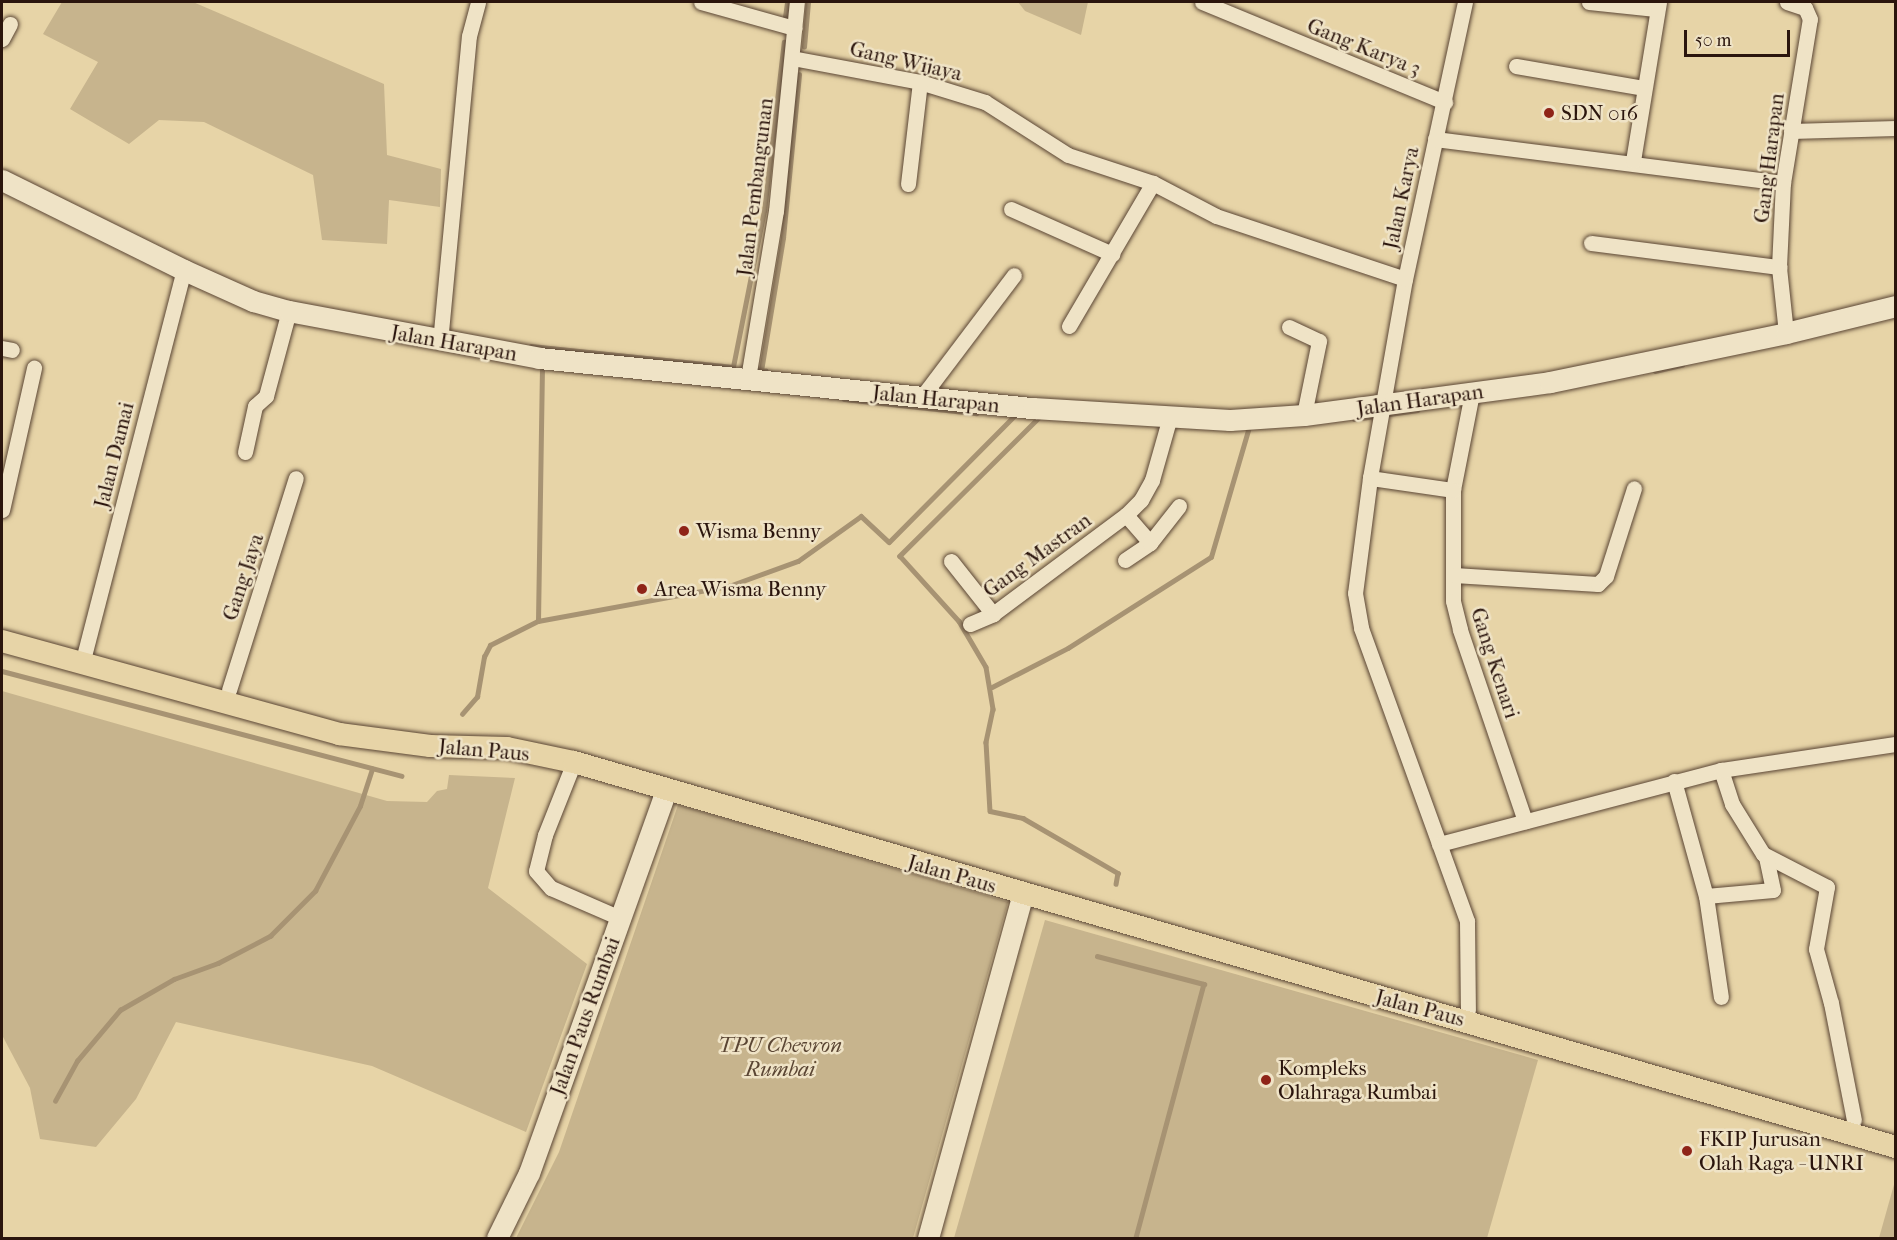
<!DOCTYPE html>
<style>
body{margin:0}
#map{position:relative;width:1897px;height:1240px;overflow:hidden;background:#e7d4a7;font-family:"IM FELL French Canon",serif}
div>[style]{position:absolute}
.green>*{inset:0;background:#c7b48d}
.stream>*{height:4.5px;margin:-2.25px;padding:0 2.25px;transform-origin:2.25px;border-radius:2.25px;background:#a79373}
.roads{filter:drop-shadow(0 0 2px #5a4534) drop-shadow(0 0 2px #5a4534)}
.street>*{height:15px;margin:-7.5px;padding:0 7.5px;transform-origin:7.5px;border-radius:7.5px;background:#efe3c6}
.secondary>*{height:21px;margin:-10.5px;padding:0 10.5px;transform-origin:10.5px;border-radius:10.5px;background:#efe3c6}
.primary>*{height:22px;margin:-11px;padding:0 11px;transform-origin:11px;border-radius:11px;background:#e7d4a7}
.dots>*{width:16px;height:16px;translate:-50% -50%;box-sizing:border-box;border:3px solid #efe3c6;border-radius:50%}
span{translate:-50% -50%;white-space:nowrap;text-align:center;line-height:1.15;-webkit-text-stroke:5px #efe3c6;paint-order:stroke}
.street-label{font-size:21px;color:#2b150d}
.poi-label{font-size:21px;color:#2b150d}
.left{translate:0 -50%;text-align:left}
.park-label{font-size:21px;color:#5a4533;font-style:italic}
.frame{position:absolute;inset:0;border:3px solid #2b150d;pointer-events:none}
.scale{position:absolute;left:1684px;top:30px;width:106px;height:27px;box-sizing:border-box;border:3px solid #2b150d;border-top:0;padding-left:8px;font-size:18px;line-height:21px;white-space:nowrap;color:#2b150d;-webkit-text-stroke:4px #efe3c6;paint-order:stroke}
</style>
<div id="map">
<div class="green">
<i style="clip-path:polygon(62px 2px,193px 2px,384px 84px,387px 155px,441px 169px,440px 207px,389px 200px,387px 244px,322px 240px,313px 175px,204px 122px,159px 120px,129px 144px,70px 109px,98px 62px,43px 34px)"></i>
<i style="clip-path:polygon(1018px 2px,1088px 2px,1081px 35px,1025px 11px)"></i>
<i style="clip-path:polygon(2px 691px,387px 801px,427px 802px,437px 791px,447px 789px,449px 775px,515px 778px,488px 888px,587px 964px,526px 1132px,372px 1066px,176px 1022px,136px 1099px,96px 1147px,40px 1139px,30px 1088px,2px 1035px)"></i>
<i style="clip-path:polygon(678px 805px,1008px 902px,913px 1238px,516px 1238px,559px 1152px)"></i>
<i style="clip-path:polygon(1045px 920px,1538px 1060px,1487px 1238px,954px 1238px)"></i>
<i style="clip-path:polygon(1895px 1181px,1895px 1238px,1879px 1238px)"></i>
</div>
<div class="stream">
<i style="left:785px;top:17px;width:15px;rotate:-82deg"></i>
<i style="left:804px;top:47px;width:45px;rotate:-84.9deg"></i>
<i style="left:531px;top:346px;width:203px;rotate:5.9deg"></i>
<i style="left:733px;top:367px;width:159px;rotate:-78.8deg"></i>
<i style="left:764px;top:211px;width:170px;rotate:-83.3deg"></i>
<i style="left:766px;top:371px;width:5px;rotate:180deg"></i>
<i style="left:761px;top:371px;width:135px;rotate:-80.6deg"></i>
<i style="left:783px;top:238px;width:164px;rotate:-84.4deg"></i>
<i style="left:1655px;top:371px;width:28px;rotate:-13deg"></i>
<i style="left:844px;top:399px;width:133px;rotate:6.1deg"></i>
<i style="left:1041px;top:416px;width:199px;rotate:135.2deg"></i>
<i style="left:900px;top:556px;width:88px;rotate:47.8deg"></i>
<i style="left:959px;top:621px;width:53px;rotate:59.6deg"></i>
<i style="left:986px;top:667px;width:43px;rotate:80.5deg"></i>
<i style="left:993px;top:709px;width:34px;rotate:102deg"></i>
<i style="left:986px;top:742px;width:69px;rotate:86.7deg"></i>
<i style="left:990px;top:811px;width:34px;rotate:12deg"></i>
<i style="left:1023px;top:818px;width:110px;rotate:30.1deg"></i>
<i style="left:1118px;top:873px;width:11px;rotate:100deg"></i>
<i style="left:1354px;top:419px;width:64px;rotate:-8.1deg"></i>
<i style="left:538px;top:621px;width:256px;rotate:-89.1deg"></i>
<i style="left:2px;top:671px;width:413px;rotate:14.7deg"></i>
<i style="left:992px;top:687px;width:85px;rotate:-27.2deg"></i>
<i style="left:1068px;top:648px;width:169px;rotate:-32.5deg"></i>
<i style="left:1211px;top:557px;width:135px;rotate:-73.7deg"></i>
<i style="left:462px;top:714px;width:23px;rotate:-49deg"></i>
<i style="left:477px;top:697px;width:41px;rotate:-80.1deg"></i>
<i style="left:484px;top:657px;width:13px;rotate:-63deg"></i>
<i style="left:490px;top:645px;width:54px;rotate:-26.6deg"></i>
<i style="left:538px;top:621px;width:194px;rotate:-10.4deg"></i>
<i style="left:729px;top:586px;width:73px;rotate:-19.9deg"></i>
<i style="left:798px;top:561px;width:77px;rotate:-35.5deg"></i>
<i style="left:861px;top:516px;width:38px;rotate:43deg"></i>
<i style="left:889px;top:542px;width:177px;rotate:-45.2deg"></i>
<i style="left:1097px;top:956px;width:111px;rotate:14.7deg"></i>
<i style="left:1204px;top:984px;width:263px;rotate:105deg"></i>
<i style="left:55px;top:1101px;width:46px;rotate:-61.2deg"></i>
<i style="left:77px;top:1061px;width:67px;rotate:-49.9deg"></i>
<i style="left:120px;top:1010px;width:62px;rotate:-29.9deg"></i>
<i style="left:174px;top:979px;width:47px;rotate:-20deg"></i>
<i style="left:218px;top:963px;width:59px;rotate:-27.4deg"></i>
<i style="left:270px;top:936px;width:64px;rotate:-45deg"></i>
<i style="left:315px;top:891px;width:96px;rotate:-62.1deg"></i>
<i style="left:360px;top:806px;width:39px;rotate:-72deg"></i>
</div>
<div class="roads">
<div class="street">
<i style="left:701px;top:2px;width:97px;rotate:15.6deg"></i>
<i style="left:1202px;top:2px;width:263px;rotate:22.4deg"></i>
<i style="left:1465px;top:2px;width:283px;rotate:102.2deg"></i>
<i style="left:1405px;top:279px;width:202px;rotate:100deg"></i>
<i style="left:1370px;top:478px;width:116px;rotate:97.4deg"></i>
<i style="left:1355px;top:593px;width:36px;rotate:80deg"></i>
<i style="left:1361px;top:628px;width:312px;rotate:70.1deg"></i>
<i style="left:1467px;top:921px;width:89px;rotate:89.4deg"></i>
<i style="left:1589px;top:2px;width:67px;rotate:6deg"></i>
<i style="left:2px;top:39px;width:17px;rotate:-62deg"></i>
<i style="left:792px;top:58px;width:130px;rotate:10.6deg"></i>
<i style="left:920px;top:82px;width:68px;rotate:17.1deg"></i>
<i style="left:985px;top:102px;width:98px;rotate:32.6deg"></i>
<i style="left:1068px;top:155px;width:89px;rotate:18.2deg"></i>
<i style="left:1153px;top:183px;width:71px;rotate:27.6deg"></i>
<i style="left:1216px;top:216px;width:199px;rotate:18.4deg"></i>
<i style="left:1516px;top:66px;width:129px;rotate:9.8deg"></i>
<i style="left:1791px;top:131px;width:105px;rotate:-1.6deg"></i>
<i style="left:1435px;top:139px;width:351px;rotate:7.2deg"></i>
<i style="left:1633px;top:161px;width:161px;rotate:-80.7deg"></i>
<i style="left:908px;top:184px;width:103px;rotate:-83.3deg"></i>
<i style="left:1011px;top:209px;width:111px;rotate:24deg"></i>
<i style="left:1591px;top:243px;width:190px;rotate:7.3deg"></i>
<i style="left:1069px;top:326px;width:166px;rotate:-59.6deg"></i>
<i style="left:1289px;top:327px;width:33px;rotate:25deg"></i>
<i style="left:1319px;top:341px;width:76px;rotate:101.5deg"></i>
<i style="left:1786px;top:333px;width:66px;rotate:-96.1deg"></i>
<i style="left:1779px;top:267px;width:84px;rotate:-87.3deg"></i>
<i style="left:1783px;top:183px;width:166px;rotate:-80.7deg"></i>
<i style="left:1810px;top:19px;width:12px;rotate:-114deg"></i>
<i style="left:1805px;top:8px;width:19px;rotate:-162deg"></i>
<i style="left:440px;top:342px;width:307px;rotate:-84.6deg"></i>
<i style="left:469px;top:36px;width:35px;rotate:-75deg"></i>
<i style="left:2px;top:348px;width:10px;rotate:11deg"></i>
<i style="left:748px;top:378px;width:169px;rotate:-80.5deg"></i>
<i style="left:776px;top:211px;width:210px;rotate:-84.3deg"></i>
<i style="left:1472px;top:393px;width:99px;rotate:101.1deg"></i>
<i style="left:1453px;top:490px;width:111px;rotate:90deg"></i>
<i style="left:1453px;top:601px;width:30px;rotate:76deg"></i>
<i style="left:1460px;top:630px;width:202px;rotate:71.2deg"></i>
<i style="left:921px;top:398px;width:154px;rotate:-52.9deg"></i>
<i style="left:245px;top:452px;width:47px;rotate:-77.7deg"></i>
<i style="left:255px;top:406px;width:15px;rotate:-42deg"></i>
<i style="left:266px;top:396px;width:88px;rotate:-74.9deg"></i>
<i style="left:1370px;top:478px;width:84px;rotate:8.2deg"></i>
<i style="left:2px;top:510px;width:146px;rotate:-77.3deg"></i>
<i style="left:1126px;top:515px;width:37px;rotate:49deg"></i>
<i style="left:1125px;top:560px;width:30px;rotate:-34deg"></i>
<i style="left:1150px;top:543px;width:47px;rotate:-51.9deg"></i>
<i style="left:951px;top:561px;width:68px;rotate:51.6deg"></i>
<i style="left:1454px;top:575px;width:144px;rotate:3.6deg"></i>
<i style="left:1598px;top:584px;width:11px;rotate:-45deg"></i>
<i style="left:1606px;top:576px;width:92px;rotate:-72.3deg"></i>
<i style="left:970px;top:624px;width:25px;rotate:-23deg"></i>
<i style="left:993px;top:614px;width:166px;rotate:-36.7deg"></i>
<i style="left:1126px;top:515px;width:21px;rotate:-45deg"></i>
<i style="left:1141px;top:500px;width:23px;rotate:-61deg"></i>
<i style="left:1152px;top:480px;width:66px;rotate:-74.1deg"></i>
<i style="left:85px;top:652px;width:395px;rotate:-75.5deg"></i>
<i style="left:229px;top:690px;width:222px;rotate:-72.5deg"></i>
<i style="left:574px;top:762px;width:79px;rotate:111.7deg"></i>
<i style="left:545px;top:835px;width:37px;rotate:104deg"></i>
<i style="left:536px;top:871px;width:23px;rotate:49deg"></i>
<i style="left:551px;top:888px;width:75px;rotate:23.5deg"></i>
<i style="left:1721px;top:770px;width:36px;rotate:72deg"></i>
<i style="left:1732px;top:804px;width:59px;rotate:58.2deg"></i>
<i style="left:1763px;top:854px;width:72px;rotate:27.3deg"></i>
<i style="left:1827px;top:887px;width:63px;rotate:100.1deg"></i>
<i style="left:1816px;top:949px;width:56px;rotate:74.5deg"></i>
<i style="left:1831px;top:1003px;width:119px;rotate:78.9deg"></i>
<i style="left:1674px;top:781px;width:119px;rotate:74.5deg"></i>
<i style="left:1706px;top:896px;width:67px;rotate:-5.1deg"></i>
<i style="left:1773px;top:890px;width:34px;rotate:-102deg"></i>
<i style="left:1439px;top:844px;width:292px;rotate:-14.7deg"></i>
<i style="left:1721px;top:770px;width:177px;rotate:-8.5deg"></i>
<i style="left:1706px;top:896px;width:102px;rotate:81.6deg"></i>
</div>
<div class="secondary">
<i style="left:2px;top:180px;width:203px;rotate:26.3deg"></i>
<i style="left:184px;top:270px;width:76px;rotate:24.2deg"></i>
<i style="left:253px;top:301px;width:37px;rotate:16deg"></i>
<i style="left:289px;top:311px;width:254px;rotate:10.6deg"></i>
<i style="left:539px;top:358px;width:497px;rotate:5.8deg"></i>
<i style="left:1033px;top:408px;width:197px;rotate:3.5deg"></i>
<i style="left:1230px;top:420px;width:74px;rotate:-3.9deg"></i>
<i style="left:1304px;top:415px;width:248px;rotate:-7.6deg"></i>
<i style="left:1550px;top:382px;width:241px;rotate:-11.7deg"></i>
<i style="left:1786px;top:333px;width:113px;rotate:-13.8deg"></i>
<i style="left:497px;top:1238px;width:72px;rotate:-63.8deg"></i>
<i style="left:529px;top:1173px;width:406px;rotate:-70.3deg"></i>
<i style="left:928px;top:1238px;width:357px;rotate:-74.6deg"></i>
</div>
<div class="primary">
<i style="left:2px;top:641px;width:350px;rotate:15.4deg"></i>
<i style="left:339px;top:734px;width:92px;rotate:7.5deg"></i>
<i style="left:430px;top:746px;width:77px;rotate:1.5deg"></i>
<i style="left:507px;top:748px;width:68px;rotate:11.8deg"></i>
<i style="left:574px;top:762px;width:1377px;rotate:16.24deg"></i>
</div>
</div>
<div class="dots">
<i style="left:1549px;top:113px;background:#8f2418"></i>
<i style="left:684px;top:531px;background:#8f2418"></i>
<i style="left:642px;top:589px;background:#8f2418"></i>
<i style="left:1266px;top:1080px;background:#8f2418"></i>
<i style="left:1687px;top:1151px;background:#8f2418"></i>
</div>
<div class="street-label">
<span style="left:1364px;top:47px;rotate:22deg">Gang Karya 3</span>
<span style="left:906px;top:61px;rotate:13deg">Gang Wijaya</span>
<span style="left:1769px;top:158px;rotate:-83deg">Gang Harapan</span>
<span style="left:755px;top:187px;rotate:-83deg">Jalan Pembangunan</span>
<span style="left:1401px;top:198px;rotate:-78deg">Jalan Karya</span>
<span style="left:454px;top:343px;rotate:10deg">Jalan Harapan</span>
<span style="left:936px;top:399px;rotate:6deg">Jalan Harapan</span>
<span style="left:1420px;top:400px;rotate:-8deg">Jalan Harapan</span>
<span style="left:114px;top:455px;rotate:-76deg">Jalan Damai</span>
<span style="left:1037px;top:555px;rotate:-36deg">Gang Mastran</span>
<span style="left:243px;top:577px;rotate:-72deg">Gang Jaya</span>
<span style="left:1495px;top:663px;rotate:72deg">Gang Kenari</span>
<span style="left:484px;top:750px;rotate:5deg">Jalan Paus</span>
<span style="left:952px;top:874px;rotate:16deg">Jalan Paus</span>
<span style="left:1420px;top:1008px;rotate:15deg">Jalan Paus</span>
<span style="left:585px;top:1016px;rotate:-70deg">Jalan Paus Rumbai</span>
</div>
<div class="poi-label">
<span class="left" style="left:1561px;top:113px">SDN 016</span>
<span class="left" style="left:696px;top:531px">Wisma Benny</span>
<span class="left" style="left:654px;top:589px">Area Wisma Benny</span>
<span class="left" style="left:1278px;top:1080px">Kompleks<br>Olahraga Rumbai</span>
<span class="left" style="left:1699px;top:1151px">FKIP Jurusan<br>Olah Raga - UNRI</span>
</div>
<div class="park-label">
<span style="left:780px;top:1057px">TPU Chevron<br>Rumbai</span>
</div>
<div class="frame"></div>
<div class="scale">50 m</div>
</div>
